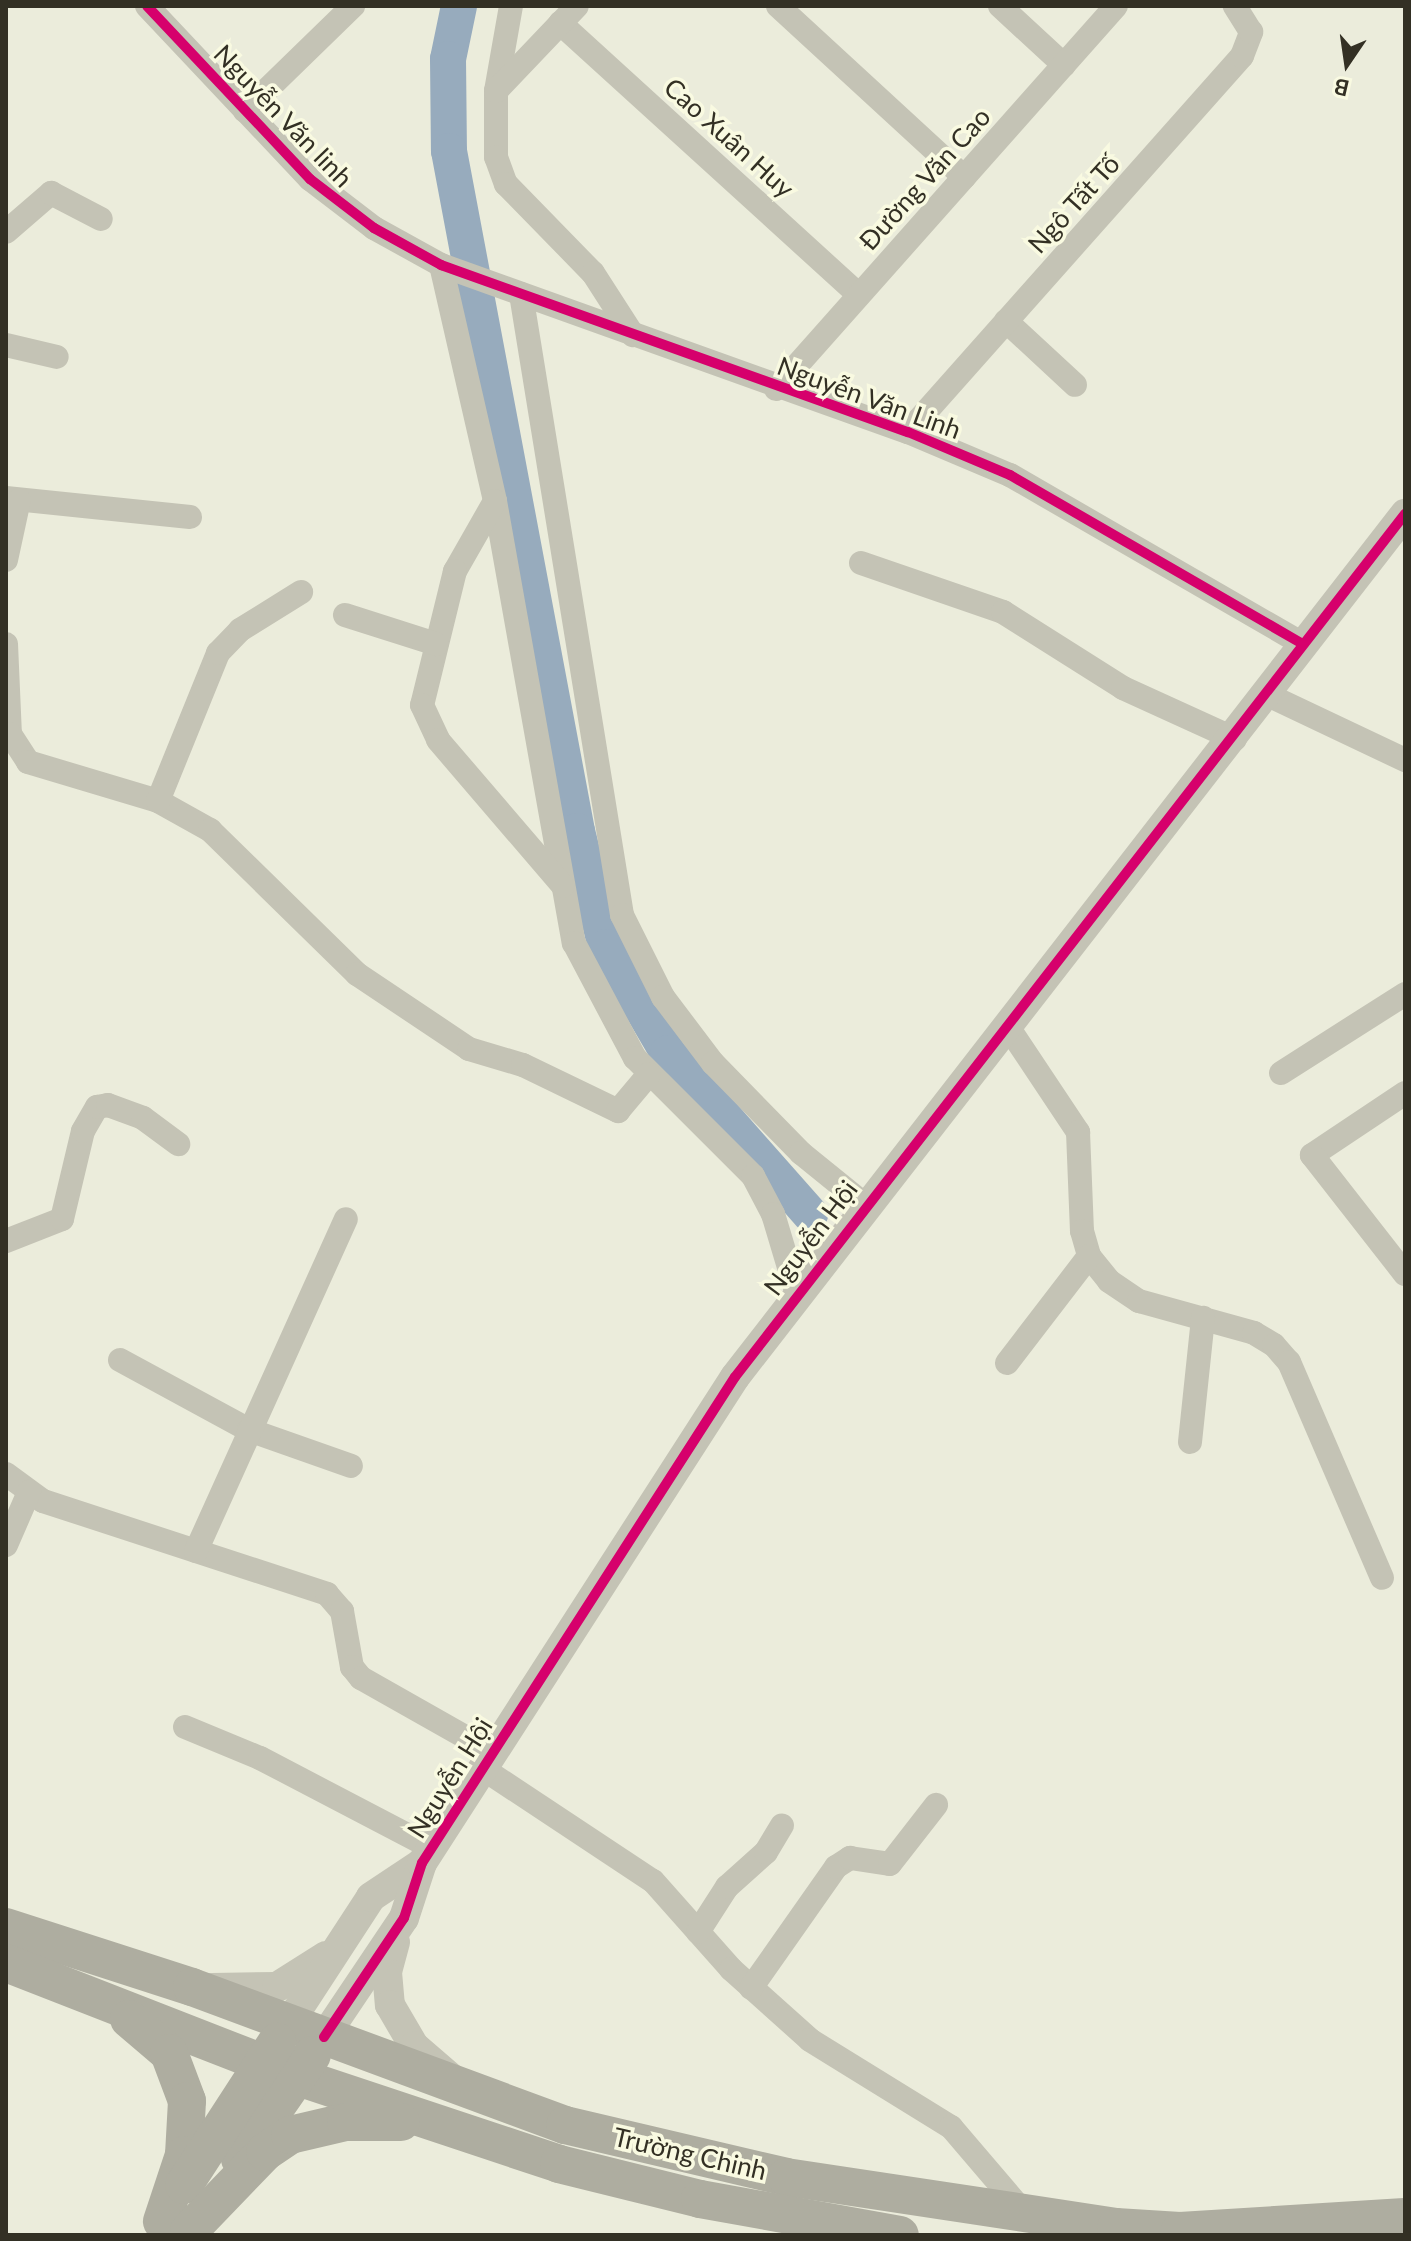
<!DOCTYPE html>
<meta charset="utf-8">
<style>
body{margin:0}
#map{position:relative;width:1411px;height:2241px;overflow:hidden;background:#ebecdb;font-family:Lato,sans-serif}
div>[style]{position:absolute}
.river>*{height:36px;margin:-18px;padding:0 18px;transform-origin:18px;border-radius:18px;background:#97abbd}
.minor>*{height:24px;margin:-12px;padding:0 12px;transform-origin:12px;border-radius:12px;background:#c4c3b5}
.tertiary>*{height:30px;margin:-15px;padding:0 15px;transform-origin:15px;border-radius:15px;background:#c4c3b5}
.trunk>*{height:38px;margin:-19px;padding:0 19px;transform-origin:19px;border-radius:19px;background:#aeada0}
.cycleway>*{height:10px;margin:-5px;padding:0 5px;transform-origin:5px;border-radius:5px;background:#d6006c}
span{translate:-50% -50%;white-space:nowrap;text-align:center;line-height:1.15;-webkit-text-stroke:7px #f9fae1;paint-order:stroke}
.street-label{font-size:26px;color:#333024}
.frame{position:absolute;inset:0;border:8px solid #333024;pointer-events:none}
.north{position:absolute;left:1307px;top:24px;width:80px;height:80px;-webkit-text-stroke:6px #f9fae1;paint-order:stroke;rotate:193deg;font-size:22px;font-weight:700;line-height:32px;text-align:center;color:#333024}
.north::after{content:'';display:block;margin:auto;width:28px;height:36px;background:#333024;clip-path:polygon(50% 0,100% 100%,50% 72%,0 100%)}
</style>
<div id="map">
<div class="river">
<i style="left:459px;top:6px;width:54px;rotate:101.7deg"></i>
<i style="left:448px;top:59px;width:92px;rotate:89.4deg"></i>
<i style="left:449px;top:151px;width:692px;rotate:79.34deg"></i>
<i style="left:577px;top:831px;width:120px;rotate:76deg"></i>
<i style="left:606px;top:947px;width:123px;rotate:59.7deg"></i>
<i style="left:668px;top:1053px;width:215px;rotate:48.6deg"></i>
</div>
<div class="minor">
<i style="left:147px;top:6px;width:238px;rotate:46.7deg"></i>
<i style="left:310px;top:179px;width:81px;rotate:37.4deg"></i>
<i style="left:374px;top:228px;width:77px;rotate:28.9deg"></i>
<i style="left:441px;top:265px;width:496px;rotate:19.7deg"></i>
<i style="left:908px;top:432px;width:111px;rotate:22.9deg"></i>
<i style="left:1010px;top:475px;width:338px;rotate:30deg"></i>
<i style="left:511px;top:6px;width:86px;rotate:100deg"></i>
<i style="left:496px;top:91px;width:66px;rotate:90deg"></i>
<i style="left:496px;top:157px;width:29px;rotate:70deg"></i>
<i style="left:506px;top:184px;width:124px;rotate:45.7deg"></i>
<i style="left:593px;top:273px;width:74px;rotate:57.2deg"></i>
<i style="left:778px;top:6px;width:253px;rotate:42.6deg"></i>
<i style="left:1000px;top:6px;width:87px;rotate:42.7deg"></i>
<i style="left:560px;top:23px;width:404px;rotate:42.3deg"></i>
<i style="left:496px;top:91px;width:117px;rotate:-46.4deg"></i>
<i style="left:245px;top:111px;width:151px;rotate:-44.2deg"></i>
<i style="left:6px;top:232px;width:60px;rotate:-40.9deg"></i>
<i style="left:51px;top:193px;width:56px;rotate:27.5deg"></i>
<i style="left:441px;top:265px;width:242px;rotate:77.1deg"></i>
<i style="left:495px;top:501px;width:449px;rotate:79.9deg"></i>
<i style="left:574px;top:943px;width:130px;rotate:62.1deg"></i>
<i style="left:635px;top:1058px;width:167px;rotate:45deg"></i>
<i style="left:753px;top:1176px;width:43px;rotate:62.2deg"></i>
<i style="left:773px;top:1214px;width:84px;rotate:73.3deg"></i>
<i style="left:521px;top:294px;width:629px;rotate:80.76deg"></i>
<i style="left:622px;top:915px;width:92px;rotate:63.4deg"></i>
<i style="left:663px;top:997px;width:83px;rotate:52.9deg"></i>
<i style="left:713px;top:1063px;width:126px;rotate:45.6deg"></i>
<i style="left:801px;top:1153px;width:81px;rotate:39deg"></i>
<i style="left:1006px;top:321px;width:94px;rotate:42.8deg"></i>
<i style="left:6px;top:345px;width:52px;rotate:13.2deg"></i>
<i style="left:776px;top:389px;width:512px;rotate:-48.4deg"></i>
<i style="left:908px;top:432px;width:503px;rotate:-48.39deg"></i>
<i style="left:1242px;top:56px;width:26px;rotate:-69deg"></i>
<i style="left:1251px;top:32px;width:31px;rotate:-122deg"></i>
<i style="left:6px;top:498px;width:185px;rotate:5.9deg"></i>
<i style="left:495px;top:501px;width:81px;rotate:119.7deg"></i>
<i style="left:455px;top:571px;width:138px;rotate:103.8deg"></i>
<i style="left:422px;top:705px;width:38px;rotate:65deg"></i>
<i style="left:438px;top:740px;width:192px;rotate:49.4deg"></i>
<i style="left:6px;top:560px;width:61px;rotate:-77.8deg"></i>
<i style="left:861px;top:563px;width:150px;rotate:19deg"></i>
<i style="left:1003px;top:612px;width:142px;rotate:32.3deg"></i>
<i style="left:1123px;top:688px;width:123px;rotate:24.5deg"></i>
<i style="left:345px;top:615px;width:96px;rotate:17.7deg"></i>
<i style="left:6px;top:644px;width:90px;rotate:87.5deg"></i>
<i style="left:10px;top:734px;width:33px;rotate:57deg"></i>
<i style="left:28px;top:762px;width:136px;rotate:16.7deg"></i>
<i style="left:158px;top:801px;width:60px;rotate:29.1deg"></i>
<i style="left:210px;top:830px;width:206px;rotate:44.4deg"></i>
<i style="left:357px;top:974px;width:135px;rotate:33.8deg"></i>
<i style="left:469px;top:1049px;width:56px;rotate:16.5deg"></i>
<i style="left:523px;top:1065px;width:106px;rotate:25.8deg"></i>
<i style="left:618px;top:1111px;width:48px;rotate:-50deg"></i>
<i style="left:1268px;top:695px;width:152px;rotate:25.4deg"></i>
<i style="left:158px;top:801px;width:160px;rotate:-67.9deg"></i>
<i style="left:218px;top:653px;width:32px;rotate:-46deg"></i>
<i style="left:240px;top:630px;width:72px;rotate:-31.9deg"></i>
<i style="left:1010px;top:1030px;width:123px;rotate:56.3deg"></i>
<i style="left:1078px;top:1132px;width:99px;rotate:87.7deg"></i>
<i style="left:1082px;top:1231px;width:26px;rotate:74deg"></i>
<i style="left:1089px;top:1256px;width:32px;rotate:51deg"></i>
<i style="left:1109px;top:1281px;width:36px;rotate:34deg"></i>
<i style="left:1139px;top:1301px;width:119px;rotate:15.5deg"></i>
<i style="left:1254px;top:1333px;width:23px;rotate:31deg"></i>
<i style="left:1274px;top:1345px;width:23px;rotate:49deg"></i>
<i style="left:1289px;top:1362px;width:235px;rotate:66.7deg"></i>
<i style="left:1281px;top:1073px;width:147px;rotate:-32.5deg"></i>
<i style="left:1405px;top:1093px;width:112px;rotate:146.3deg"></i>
<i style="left:1312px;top:1155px;width:151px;rotate:52deg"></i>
<i style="left:6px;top:1241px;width:60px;rotate:-21.4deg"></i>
<i style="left:62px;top:1219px;width:90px;rotate:-76.6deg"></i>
<i style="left:83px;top:1131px;width:28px;rotate:-60deg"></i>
<i style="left:97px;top:1107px;width:11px;rotate:-10deg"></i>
<i style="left:108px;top:1105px;width:37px;rotate:20deg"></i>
<i style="left:143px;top:1118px;width:44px;rotate:36.6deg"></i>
<i style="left:120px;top:1360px;width:147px;rotate:28.5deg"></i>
<i style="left:249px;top:1430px;width:108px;rotate:19.4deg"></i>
<i style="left:1007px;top:1363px;width:135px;rotate:-52.5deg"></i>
<i style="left:1190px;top:1442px;width:125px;rotate:-84deg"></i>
<i style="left:6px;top:1474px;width:46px;rotate:36.1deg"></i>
<i style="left:43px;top:1501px;width:299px;rotate:18.1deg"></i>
<i style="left:327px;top:1594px;width:23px;rotate:49deg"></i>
<i style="left:342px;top:1611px;width:57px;rotate:79.9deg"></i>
<i style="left:352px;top:1667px;width:14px;rotate:51deg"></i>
<i style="left:361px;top:1678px;width:150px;rotate:29.5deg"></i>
<i style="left:6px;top:1545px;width:58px;rotate:-66.5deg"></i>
<i style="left:196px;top:1551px;width:364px;rotate:-65.7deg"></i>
<i style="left:185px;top:1727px;width:81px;rotate:22.5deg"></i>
<i style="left:260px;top:1758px;width:194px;rotate:27.6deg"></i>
<i style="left:482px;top:1768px;width:205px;rotate:33.5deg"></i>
<i style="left:653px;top:1881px;width:118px;rotate:48.4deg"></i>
<i style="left:731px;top:1969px;width:106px;rotate:41.9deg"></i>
<i style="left:810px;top:2040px;width:166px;rotate:31.7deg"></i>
<i style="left:951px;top:2127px;width:117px;rotate:49.5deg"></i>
<i style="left:698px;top:1932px;width:54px;rotate:-57.2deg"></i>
<i style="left:727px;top:1887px;width:52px;rotate:-41.9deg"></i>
<i style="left:766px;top:1852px;width:31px;rotate:-59deg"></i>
<i style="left:751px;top:1988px;width:148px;rotate:-54.9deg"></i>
<i style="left:836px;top:1867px;width:17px;rotate:-33deg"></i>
<i style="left:850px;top:1858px;width:40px;rotate:8.5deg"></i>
<i style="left:890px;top:1864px;width:75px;rotate:-52.1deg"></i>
</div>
<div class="tertiary">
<i style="left:395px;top:1942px;width:31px;rotate:105deg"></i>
<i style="left:387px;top:1972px;width:33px;rotate:85deg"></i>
<i style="left:390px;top:2005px;width:48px;rotate:59.7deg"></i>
<i style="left:414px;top:2046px;width:49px;rotate:40.9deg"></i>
<i style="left:212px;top:1988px;width:65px;rotate:-0.9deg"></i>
<i style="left:277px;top:1987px;width:58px;rotate:-32.3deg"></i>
<i style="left:289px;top:2023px;width:150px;rotate:-56.9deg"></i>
<i style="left:371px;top:1897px;width:61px;rotate:-33.7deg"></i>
<i style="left:324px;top:2037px;width:143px;rotate:-56.1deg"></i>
<i style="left:404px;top:1918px;width:58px;rotate:-71.9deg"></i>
<i style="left:422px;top:1863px;width:578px;rotate:-57.22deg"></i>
<i style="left:735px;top:1377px;width:1093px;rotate:-52.18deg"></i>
</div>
<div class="trunk">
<i style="left:6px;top:1927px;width:195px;rotate:17.9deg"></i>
<i style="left:192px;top:1987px;width:398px;rotate:20.3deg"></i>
<i style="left:565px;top:2125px;width:227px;rotate:13.2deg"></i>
<i style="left:786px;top:2177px;width:334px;rotate:8.6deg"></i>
<i style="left:1116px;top:2227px;width:64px;rotate:3.6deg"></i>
<i style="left:1180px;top:2231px;width:225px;rotate:-3.6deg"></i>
<i style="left:6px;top:1963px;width:313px;rotate:21.3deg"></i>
<i style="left:298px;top:2077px;width:275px;rotate:18.4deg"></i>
<i style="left:559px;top:2164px;width:145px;rotate:13.9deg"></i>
<i style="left:700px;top:2199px;width:203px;rotate:10.2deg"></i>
<i style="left:129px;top:2019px;width:52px;rotate:40.4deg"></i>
<i style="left:169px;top:2053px;width:51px;rotate:69.4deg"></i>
<i style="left:187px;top:2101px;width:54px;rotate:93.2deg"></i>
<i style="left:184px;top:2155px;width:70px;rotate:108.4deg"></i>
<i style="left:240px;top:2159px;width:126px;rotate:-55.3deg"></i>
<i style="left:184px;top:2185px;width:171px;rotate:-57deg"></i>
<i style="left:189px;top:2231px;width:110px;rotate:-46.1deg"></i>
<i style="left:265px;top:2152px;width:30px;rotate:-34deg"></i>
<i style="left:290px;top:2135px;width:57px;rotate:-13.1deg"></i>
<i style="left:346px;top:2122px;width:55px"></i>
</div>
<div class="cycleway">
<i style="left:147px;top:6px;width:238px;rotate:46.7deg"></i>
<i style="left:310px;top:179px;width:81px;rotate:37.4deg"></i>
<i style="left:374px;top:228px;width:77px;rotate:28.9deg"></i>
<i style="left:441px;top:265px;width:496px;rotate:19.7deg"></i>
<i style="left:908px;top:432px;width:111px;rotate:22.9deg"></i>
<i style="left:1010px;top:475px;width:338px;rotate:30deg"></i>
<i style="left:324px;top:2037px;width:143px;rotate:-56.1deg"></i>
<i style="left:404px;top:1918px;width:58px;rotate:-71.9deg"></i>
<i style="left:422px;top:1863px;width:578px;rotate:-57.22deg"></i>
<i style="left:735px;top:1377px;width:1093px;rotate:-52.18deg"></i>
</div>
<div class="street-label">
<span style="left:283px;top:116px;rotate:46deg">Nguyễn Văn linh</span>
<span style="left:729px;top:138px;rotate:42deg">Cao Xuân Huy</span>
<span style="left:925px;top:179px;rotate:-48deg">Đường Văn Cao</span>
<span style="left:1074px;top:204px;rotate:-48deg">Ngô Tất Tố</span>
<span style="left:869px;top:398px;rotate:20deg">Nguyễn Văn Linh</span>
<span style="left:811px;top:1238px;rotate:-53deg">Nguyễn Hội</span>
<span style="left:450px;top:1778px;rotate:-58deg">Nguyễn Hội</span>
<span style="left:690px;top:2154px;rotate:13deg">Trường Chinh</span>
</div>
<div class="frame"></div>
<div class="north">B</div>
</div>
